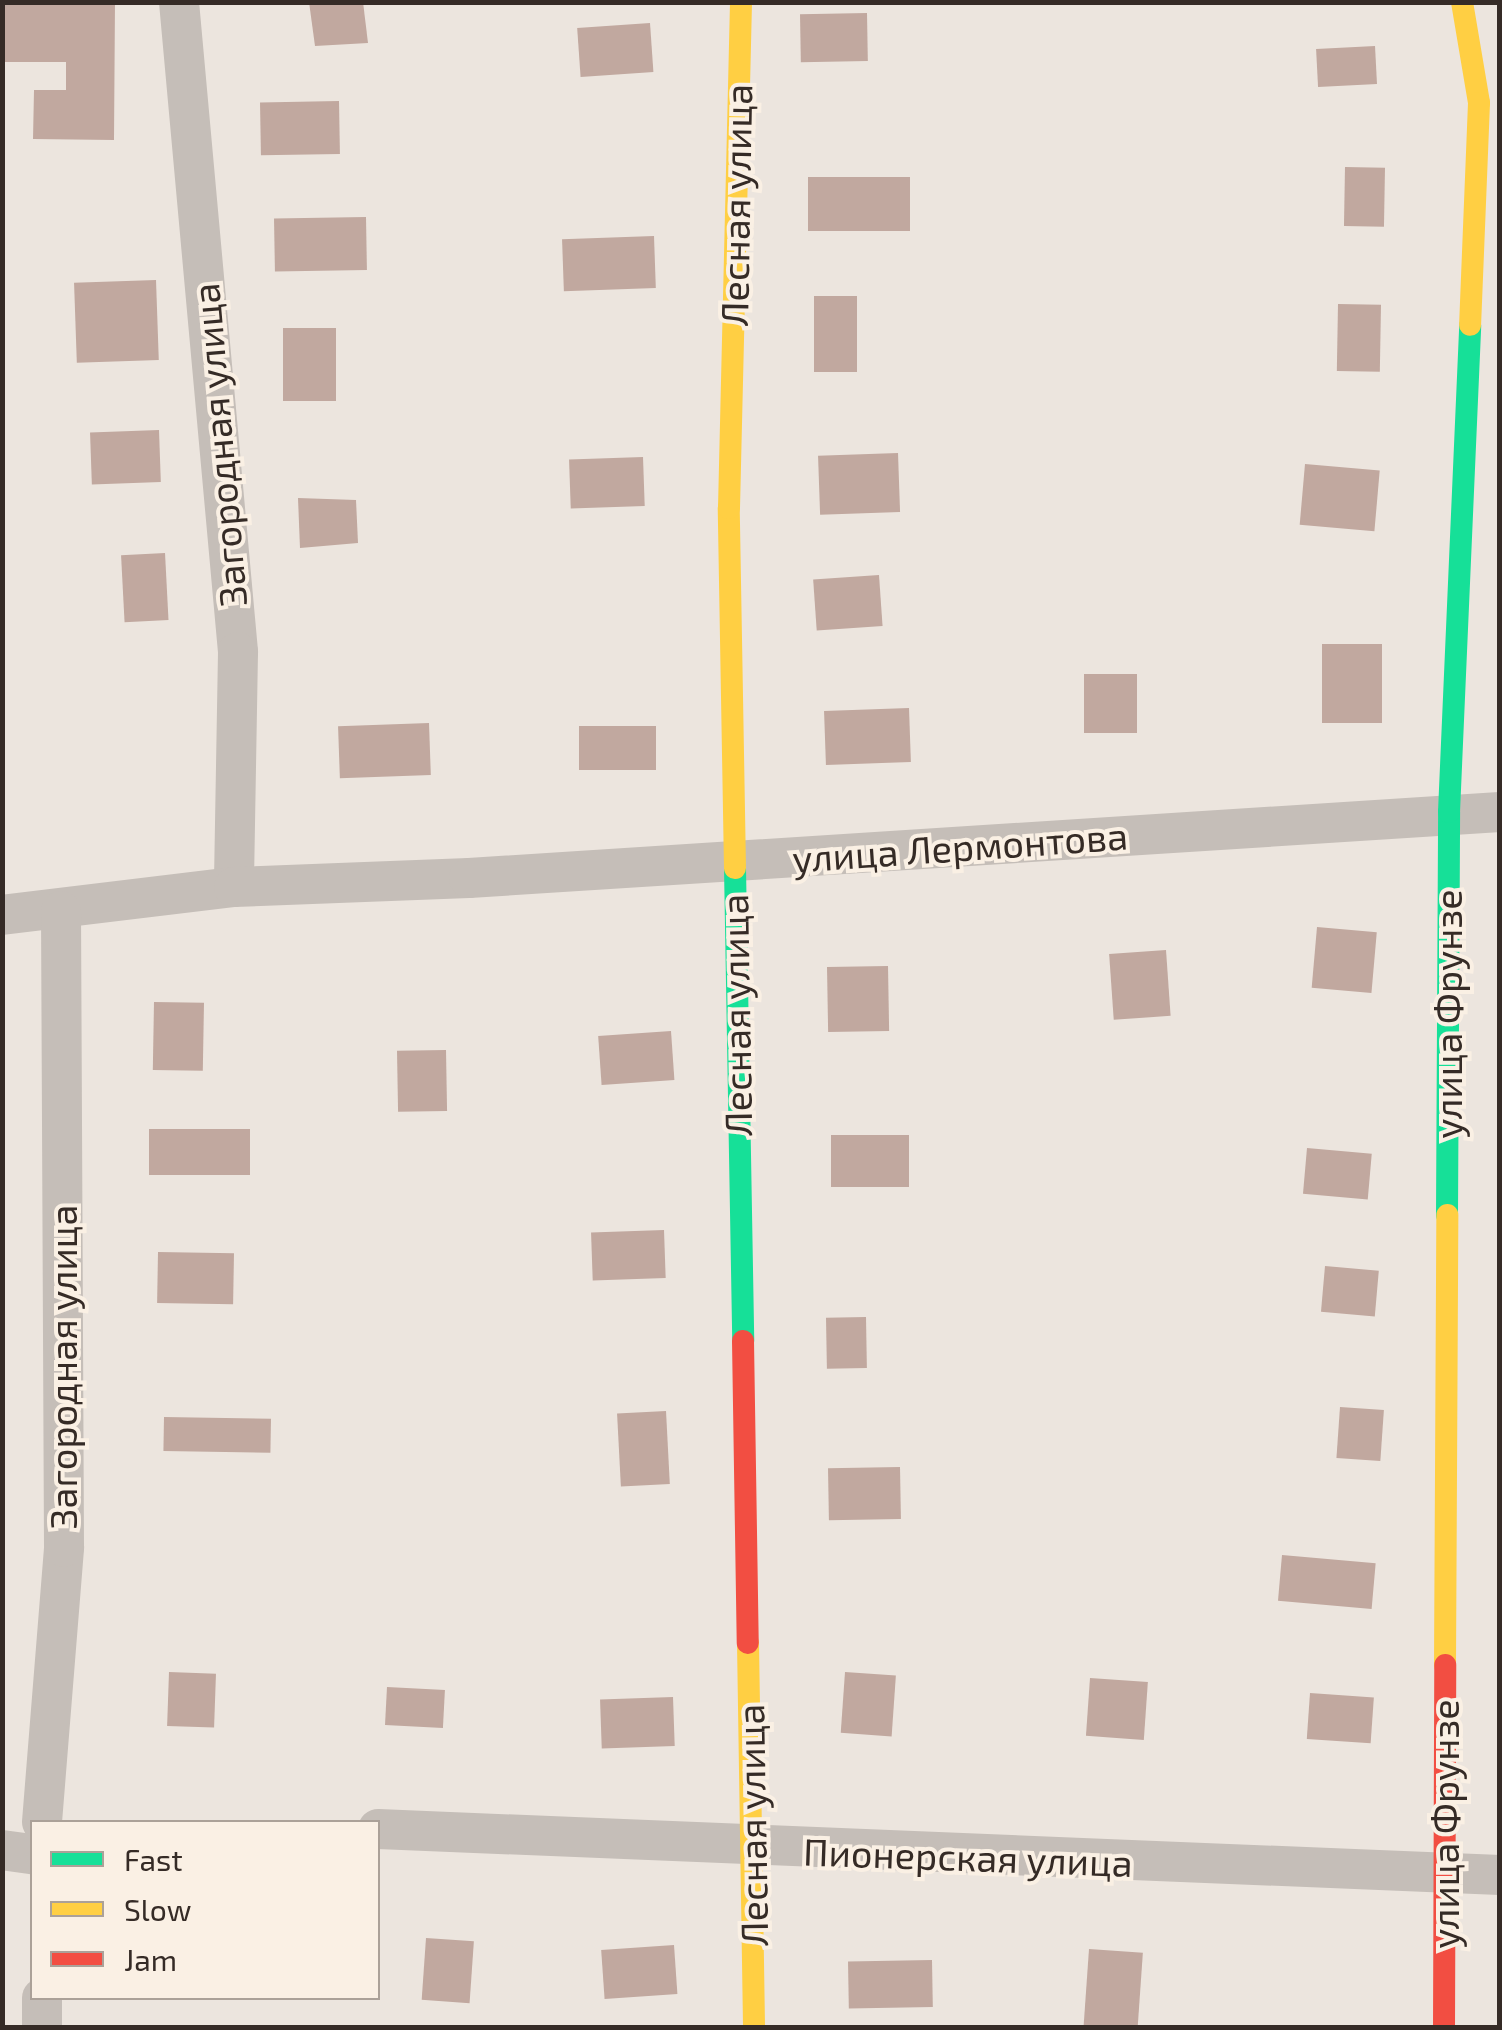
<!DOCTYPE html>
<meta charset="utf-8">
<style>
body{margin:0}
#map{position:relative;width:1502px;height:2030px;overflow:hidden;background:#ece5de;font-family:"Exo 2",sans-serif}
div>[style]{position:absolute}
.building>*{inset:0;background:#c1a89f;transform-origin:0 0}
.street>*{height:40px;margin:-20px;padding:0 20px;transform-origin:20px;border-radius:20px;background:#c5beb8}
.fast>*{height:22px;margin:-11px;padding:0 11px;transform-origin:11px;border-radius:11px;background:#16e098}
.slow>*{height:22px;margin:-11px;padding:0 11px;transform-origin:11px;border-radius:11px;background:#ffcf43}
.jam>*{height:22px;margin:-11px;padding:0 11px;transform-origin:11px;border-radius:11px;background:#f24e42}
span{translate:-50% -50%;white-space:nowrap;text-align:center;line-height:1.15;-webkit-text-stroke:8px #faf0e4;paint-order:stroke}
.street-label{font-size:38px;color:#352b26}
.frame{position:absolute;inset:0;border:5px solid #352b26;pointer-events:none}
.legend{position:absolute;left:30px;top:1820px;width:350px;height:180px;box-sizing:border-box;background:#faf0e4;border:2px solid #aba198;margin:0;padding:12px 18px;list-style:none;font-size:30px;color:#352b26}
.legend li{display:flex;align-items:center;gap:20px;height:50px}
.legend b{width:50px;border:2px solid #aba198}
</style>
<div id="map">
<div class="building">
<i style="clip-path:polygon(2px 2px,115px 2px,114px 140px,33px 139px,34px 90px,66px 90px,66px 62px,2px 62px)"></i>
<i style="clip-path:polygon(309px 2px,363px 2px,368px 43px,315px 46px)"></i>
<i style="left:867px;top:13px;width:48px;height:67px;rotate:89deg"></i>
<i style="left:650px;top:23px;width:49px;height:73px;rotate:86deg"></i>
<i style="left:1375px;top:46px;width:38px;height:59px;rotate:87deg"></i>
<i style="left:339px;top:101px;width:53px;height:79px;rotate:89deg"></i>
<i style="left:1345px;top:167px;width:40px;height:59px;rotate:1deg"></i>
<i style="left:910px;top:177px;width:54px;height:102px;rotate:90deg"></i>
<i style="left:366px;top:217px;width:53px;height:92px;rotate:89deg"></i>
<i style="left:654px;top:236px;width:52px;height:92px;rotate:88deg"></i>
<i style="left:156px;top:280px;width:80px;height:82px;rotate:88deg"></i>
<i style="left:814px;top:296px;width:43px;height:76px"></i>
<i style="left:1338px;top:304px;width:43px;height:67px;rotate:1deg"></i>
<i style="left:336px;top:328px;width:73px;height:53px;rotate:90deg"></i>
<i style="left:159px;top:430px;width:52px;height:69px;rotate:88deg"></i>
<i style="left:898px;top:453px;width:59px;height:80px;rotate:88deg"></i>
<i style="left:643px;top:457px;width:49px;height:74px;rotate:88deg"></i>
<i style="left:1305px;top:464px;width:75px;height:61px;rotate:5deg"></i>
<i style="clip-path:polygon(298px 498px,356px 500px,358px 543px,300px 548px)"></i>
<i style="left:165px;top:553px;width:67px;height:44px;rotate:87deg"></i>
<i style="left:879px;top:575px;width:51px;height:66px;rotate:86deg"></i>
<i style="left:1322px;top:644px;width:60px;height:79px"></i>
<i style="left:1084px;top:674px;width:53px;height:59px"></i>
<i style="left:909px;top:708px;width:54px;height:85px;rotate:88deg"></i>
<i style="left:429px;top:723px;width:52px;height:91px;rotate:88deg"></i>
<i style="left:579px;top:726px;width:77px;height:44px"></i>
<i style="left:1317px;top:927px;width:60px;height:61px;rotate:5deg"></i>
<i style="left:1166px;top:950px;width:66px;height:57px;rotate:86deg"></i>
<i style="left:888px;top:966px;width:65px;height:61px;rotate:89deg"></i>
<i style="left:154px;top:1002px;width:50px;height:68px;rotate:1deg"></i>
<i style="left:671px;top:1031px;width:49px;height:73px;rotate:86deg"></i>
<i style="left:446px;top:1050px;width:61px;height:49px;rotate:89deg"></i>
<i style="left:149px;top:1129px;width:101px;height:46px"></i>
<i style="left:831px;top:1135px;width:78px;height:52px"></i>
<i style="left:1307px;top:1148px;width:65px;height:46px;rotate:5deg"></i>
<i style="left:664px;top:1230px;width:48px;height:73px;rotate:88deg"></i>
<i style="left:158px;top:1252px;width:76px;height:51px;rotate:1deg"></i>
<i style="left:1325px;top:1266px;width:54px;height:46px;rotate:5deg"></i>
<i style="left:866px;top:1317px;width:51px;height:40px;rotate:89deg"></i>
<i style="left:1340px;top:1407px;width:44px;height:51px;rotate:4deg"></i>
<i style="left:666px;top:1411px;width:73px;height:49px;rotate:87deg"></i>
<i style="left:164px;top:1417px;width:107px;height:34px;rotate:1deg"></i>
<i style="left:900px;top:1467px;width:52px;height:72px;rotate:89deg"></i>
<i style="left:1282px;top:1555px;width:94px;height:46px;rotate:5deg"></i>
<i style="left:169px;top:1672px;width:47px;height:54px;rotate:2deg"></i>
<i style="left:845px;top:1672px;width:51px;height:61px;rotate:4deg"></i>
<i style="left:1090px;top:1678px;width:58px;height:58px;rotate:4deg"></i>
<i style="left:387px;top:1687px;width:58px;height:38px;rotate:3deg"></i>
<i style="left:1310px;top:1693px;width:64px;height:46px;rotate:4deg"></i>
<i style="left:673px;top:1697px;width:49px;height:73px;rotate:88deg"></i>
<i style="left:426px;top:1938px;width:48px;height:62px;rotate:4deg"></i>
<i style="left:674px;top:1945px;width:49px;height:73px;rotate:86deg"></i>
<i style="left:1089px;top:1949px;width:54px;height:79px;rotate:4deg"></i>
<i style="left:932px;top:1960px;width:47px;height:84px;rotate:89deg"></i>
</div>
<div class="street">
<i style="left:179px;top:2px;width:653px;rotate:84.81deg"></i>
<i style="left:238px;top:652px;width:235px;rotate:91deg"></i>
<i style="left:2px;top:915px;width:234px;rotate:-6.9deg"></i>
<i style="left:234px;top:887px;width:235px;rotate:-2.2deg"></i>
<i style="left:469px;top:878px;width:1033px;rotate:-3.66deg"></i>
<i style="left:42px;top:1822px;width:276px;rotate:-85.4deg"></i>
<i style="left:64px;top:1547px;width:636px;rotate:-90.27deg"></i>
<i style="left:378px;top:1829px;width:1123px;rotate:2.35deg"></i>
<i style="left:2px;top:1850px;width:30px;rotate:8deg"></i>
<i style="left:42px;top:1998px;width:30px;rotate:90deg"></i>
</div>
<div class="fast">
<i style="left:735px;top:868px;width:473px;rotate:89deg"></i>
<i style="left:1447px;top:1215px;width:403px;rotate:-89.7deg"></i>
<i style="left:1449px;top:812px;width:487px;rotate:-87.5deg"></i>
</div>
<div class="slow">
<i style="left:1462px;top:2px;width:102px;rotate:80.4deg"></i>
<i style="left:1479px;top:103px;width:222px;rotate:92.3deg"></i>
<i style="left:735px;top:868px;width:360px;rotate:-91deg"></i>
<i style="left:729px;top:508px;width:506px;rotate:-88.64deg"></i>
<i style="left:748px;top:1643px;width:385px;rotate:89.1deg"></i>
<i style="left:1445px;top:1665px;width:450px;rotate:-89.7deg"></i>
</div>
<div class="jam">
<i style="left:743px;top:1341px;width:302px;rotate:89.1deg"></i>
<i style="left:1444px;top:2028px;width:363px;rotate:-89.8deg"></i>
</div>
<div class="street-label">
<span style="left:736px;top:205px;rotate:-89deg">Лесная улица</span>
<span style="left:219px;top:445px;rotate:-95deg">Загородная улица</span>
<span style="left:960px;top:847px;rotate:-4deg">улица Лермонтова</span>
<span style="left:1448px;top:1014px;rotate:-90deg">улица Фрунзе</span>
<span style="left:736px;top:1015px;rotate:-91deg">Лесная улица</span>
<span style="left:63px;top:1367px;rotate:-90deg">Загородная улица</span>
<span style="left:1445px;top:1824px;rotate:-90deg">улица Фрунзе</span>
<span style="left:752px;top:1825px;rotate:-91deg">Лесная улица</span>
<span style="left:968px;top:1857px;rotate:2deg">Пионерская улица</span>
</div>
<div class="frame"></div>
<ul class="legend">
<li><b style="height:12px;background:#16e098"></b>Fast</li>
<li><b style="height:12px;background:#ffcf43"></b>Slow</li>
<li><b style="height:12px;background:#f24e42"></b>Jam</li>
</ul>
</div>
